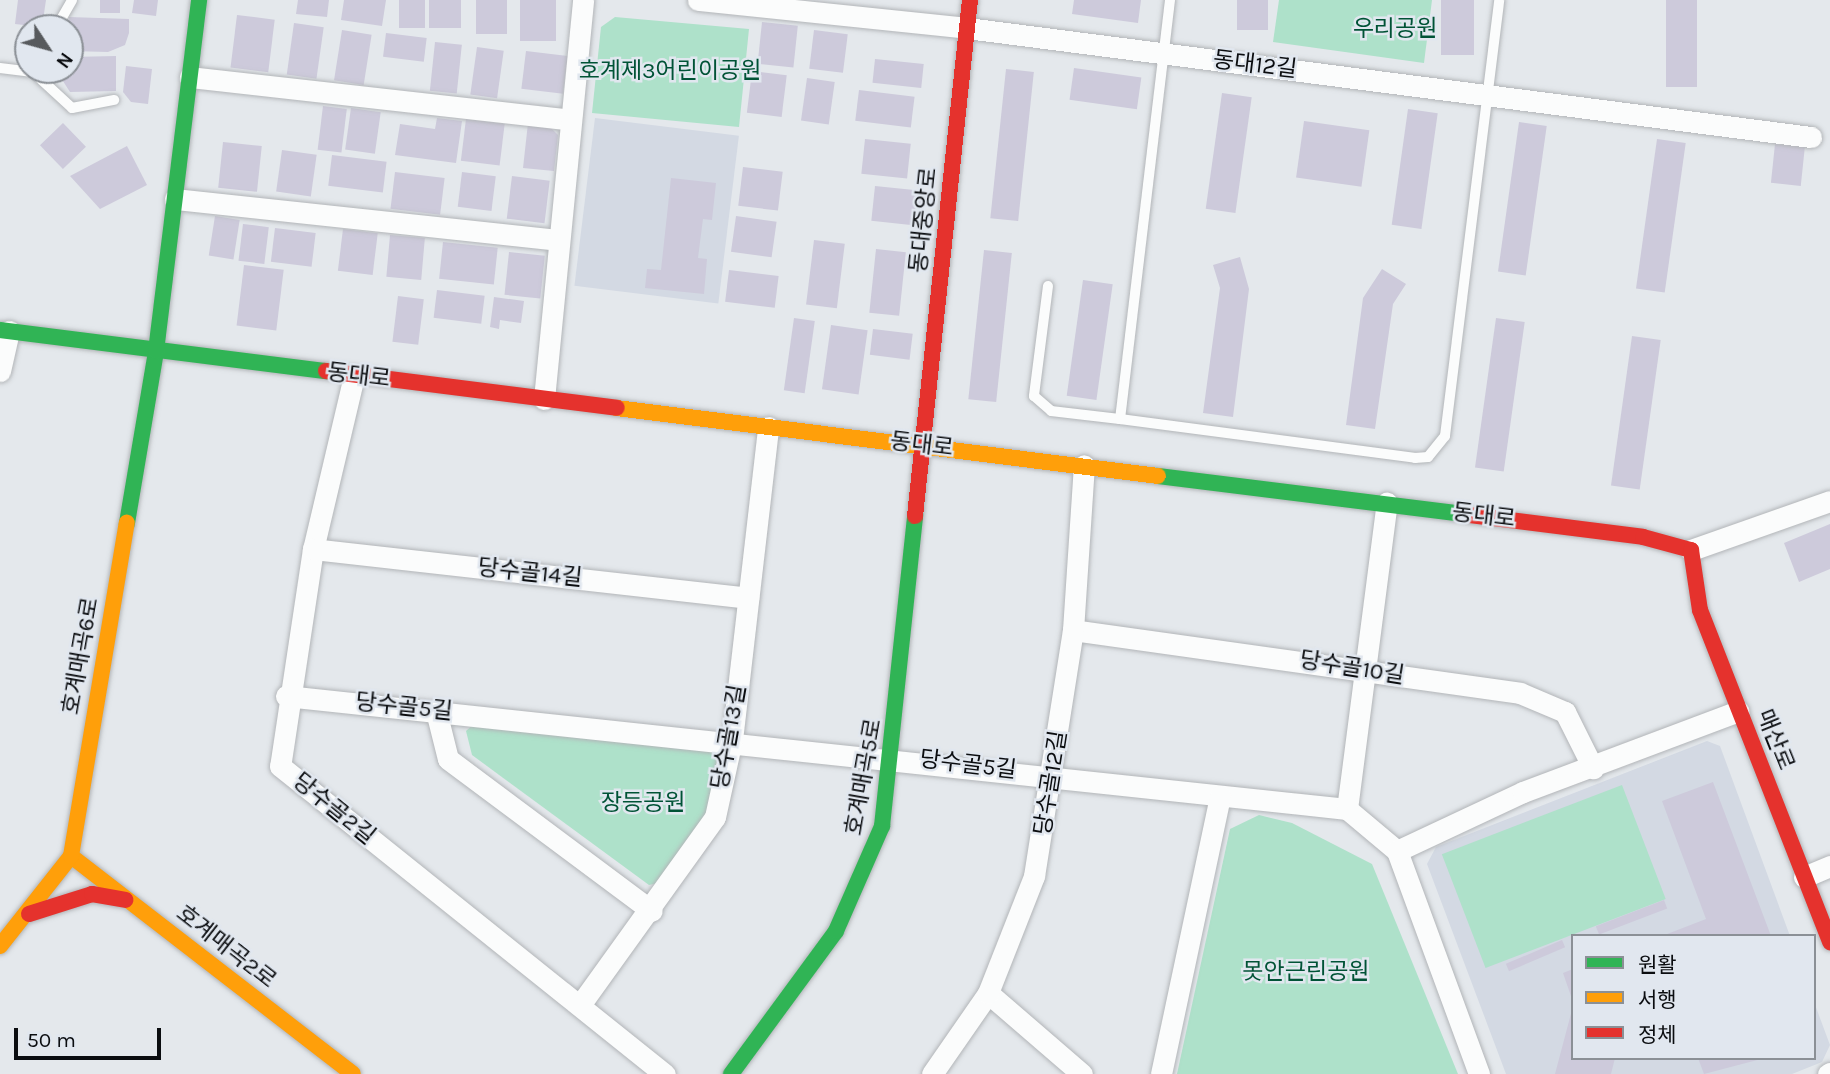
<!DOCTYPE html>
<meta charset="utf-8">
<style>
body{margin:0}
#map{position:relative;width:1830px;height:1074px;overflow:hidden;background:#e4e8ec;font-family:Karla,"Noto Sans KR",sans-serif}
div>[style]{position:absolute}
.built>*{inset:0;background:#d3d9e3;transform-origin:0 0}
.green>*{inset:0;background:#aee1ca;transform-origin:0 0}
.building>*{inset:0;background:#cdcadb;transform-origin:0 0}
.roads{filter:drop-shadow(0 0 2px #b2b5b8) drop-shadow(0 0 2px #b2b5b8)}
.lane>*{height:10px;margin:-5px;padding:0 5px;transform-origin:5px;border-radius:5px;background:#fbfcfc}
.street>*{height:21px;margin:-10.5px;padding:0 10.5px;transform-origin:10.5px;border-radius:10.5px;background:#fbfcfc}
.fast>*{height:16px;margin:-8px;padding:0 8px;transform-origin:8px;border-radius:8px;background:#30b455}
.slow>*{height:16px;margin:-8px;padding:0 8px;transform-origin:8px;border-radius:8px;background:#ff9f0a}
.jam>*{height:16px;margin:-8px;padding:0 8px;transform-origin:8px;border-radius:8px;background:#e5322d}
span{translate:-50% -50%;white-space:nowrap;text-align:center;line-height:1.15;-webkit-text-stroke:5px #e1e7ef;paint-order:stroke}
.park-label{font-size:23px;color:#005336}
.street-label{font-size:23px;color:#0b0d10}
.legend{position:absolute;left:1571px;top:934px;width:245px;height:126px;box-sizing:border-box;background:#e1e7ef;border:2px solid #8b9096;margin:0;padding:9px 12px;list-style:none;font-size:21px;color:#0b0d10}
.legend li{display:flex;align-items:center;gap:14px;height:35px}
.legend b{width:35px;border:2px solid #8b9096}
.north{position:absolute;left:14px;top:14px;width:70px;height:70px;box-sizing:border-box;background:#e1e7ef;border:2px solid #8b9096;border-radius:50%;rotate:126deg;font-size:19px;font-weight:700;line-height:28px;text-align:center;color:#0b0d10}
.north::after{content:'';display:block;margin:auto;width:24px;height:32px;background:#575a5d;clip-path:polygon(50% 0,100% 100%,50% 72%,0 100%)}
.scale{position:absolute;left:14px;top:1028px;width:147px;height:32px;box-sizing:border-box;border:4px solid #0b0d10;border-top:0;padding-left:9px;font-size:21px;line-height:24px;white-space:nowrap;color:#0b0d10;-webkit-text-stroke:5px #e1e7ef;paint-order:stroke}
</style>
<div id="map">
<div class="built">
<i style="left:595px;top:118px;width:145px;height:169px;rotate:7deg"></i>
<i style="clip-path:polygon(1707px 741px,1720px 746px,1790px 936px,1573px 936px,1573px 1058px,1814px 1058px,1814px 1002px,1830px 1045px,1822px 1062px,1792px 1074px,1506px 1074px,1427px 864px,1436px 847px)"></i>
</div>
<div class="green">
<i style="clip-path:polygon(1279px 0,1432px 0,1424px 63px,1273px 42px)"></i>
<i style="clip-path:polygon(615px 17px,749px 29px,739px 127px,592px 113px,601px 27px)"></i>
<i style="clip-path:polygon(475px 723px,711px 748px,722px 758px,705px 819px,667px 881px,649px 885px,472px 755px,466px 731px)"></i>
<i style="left:1622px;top:785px;width:122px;height:193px;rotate:69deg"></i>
<i style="clip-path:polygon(1259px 815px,1292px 823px,1372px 864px,1458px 1074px,1177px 1074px,1230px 829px)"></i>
</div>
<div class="building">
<i style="clip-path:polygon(18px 0,46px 0,42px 27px,15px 24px)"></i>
<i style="left:100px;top:0;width:20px;height:13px"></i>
<i style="clip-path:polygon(134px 0,158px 0,156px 16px,132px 13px)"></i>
<i style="clip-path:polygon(298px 0,329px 0,327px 17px,296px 14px)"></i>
<i style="clip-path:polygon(344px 0,386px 0,382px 26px,341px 20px)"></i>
<i style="left:399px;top:0;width:26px;height:28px"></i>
<i style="left:429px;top:0;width:32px;height:28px"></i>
<i style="left:476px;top:0;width:31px;height:34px"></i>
<i style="left:520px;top:0;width:36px;height:41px"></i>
<i style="clip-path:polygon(1074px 0,1141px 0,1138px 23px,1072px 14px)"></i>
<i style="left:1237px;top:0;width:31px;height:30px"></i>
<i style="left:1441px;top:0;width:33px;height:55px"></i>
<i style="left:1666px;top:0;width:31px;height:87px"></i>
<i style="left:237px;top:15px;width:38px;height:53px;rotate:7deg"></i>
<i style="clip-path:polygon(69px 17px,129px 19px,129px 33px,125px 45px,108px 52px,70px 51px)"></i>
<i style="left:762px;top:22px;width:36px;height:42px;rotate:6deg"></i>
<i style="left:294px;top:23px;width:30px;height:52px;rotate:8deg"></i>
<i style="clip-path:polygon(28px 28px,28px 56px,15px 48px)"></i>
<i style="left:342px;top:30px;width:30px;height:51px;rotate:9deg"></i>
<i style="left:814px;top:30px;width:34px;height:39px;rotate:7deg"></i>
<i style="left:386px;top:33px;width:41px;height:24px;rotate:7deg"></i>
<i style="left:435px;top:42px;width:27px;height:49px;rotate:6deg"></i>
<i style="left:477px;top:47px;width:27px;height:48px;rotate:8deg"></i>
<i style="left:526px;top:51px;width:42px;height:38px;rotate:7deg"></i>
<i style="clip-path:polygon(116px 56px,116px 91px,70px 92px,61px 78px,60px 70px,70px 70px,70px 57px)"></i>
<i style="left:875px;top:59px;width:49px;height:24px;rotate:6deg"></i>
<i style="clip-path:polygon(126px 66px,152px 69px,148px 104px,131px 102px,123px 92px)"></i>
<i style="left:1074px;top:68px;width:68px;height:32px;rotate:8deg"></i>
<i style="left:1006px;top:69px;width:28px;height:150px;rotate:6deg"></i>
<i style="left:752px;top:71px;width:35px;height:42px;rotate:7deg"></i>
<i style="left:807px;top:78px;width:28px;height:43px;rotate:8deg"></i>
<i style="left:859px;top:90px;width:56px;height:31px;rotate:7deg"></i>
<i style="left:1222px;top:93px;width:30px;height:117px;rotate:8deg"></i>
<i style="left:323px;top:106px;width:24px;height:44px;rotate:7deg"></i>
<i style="left:351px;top:108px;width:30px;height:42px;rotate:8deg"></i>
<i style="left:1408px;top:109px;width:30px;height:117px;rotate:8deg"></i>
<i style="clip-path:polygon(437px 118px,462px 121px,456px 163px,395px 155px,400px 124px,435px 129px)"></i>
<i style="left:466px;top:119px;width:39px;height:42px;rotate:7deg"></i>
<i style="left:1304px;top:121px;width:66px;height:57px;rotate:8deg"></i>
<i style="left:1519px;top:122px;width:28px;height:151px;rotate:8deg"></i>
<i style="left:63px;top:123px;width:33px;height:32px;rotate:46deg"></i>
<i style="clip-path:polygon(528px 123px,548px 125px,558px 135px,554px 171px,523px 168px)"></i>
<i style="left:865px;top:139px;width:46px;height:35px;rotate:6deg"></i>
<i style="left:1657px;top:139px;width:29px;height:151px;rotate:8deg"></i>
<i style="left:223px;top:142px;width:39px;height:46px;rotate:6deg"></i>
<i style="left:1775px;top:144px;width:30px;height:39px;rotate:6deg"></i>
<i style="clip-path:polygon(127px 146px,147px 185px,100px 209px,70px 176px)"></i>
<i style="left:282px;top:150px;width:35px;height:42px;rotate:8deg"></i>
<i style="left:332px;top:155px;width:55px;height:31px;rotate:7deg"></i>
<i style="left:743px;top:167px;width:40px;height:39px;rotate:7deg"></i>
<i style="left:395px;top:172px;width:50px;height:37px;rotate:7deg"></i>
<i style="left:462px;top:172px;width:34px;height:35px;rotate:7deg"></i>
<i style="left:512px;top:176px;width:38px;height:43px;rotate:7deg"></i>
<i style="clip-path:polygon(671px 178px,716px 183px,712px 220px,703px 219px,698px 258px,707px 259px,704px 294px,645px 288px,647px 269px,661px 270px)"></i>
<i style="left:875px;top:186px;width:49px;height:35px;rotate:6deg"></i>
<i style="left:215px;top:216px;width:25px;height:40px;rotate:9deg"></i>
<i style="left:736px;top:216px;width:41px;height:36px;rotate:8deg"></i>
<i style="left:243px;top:224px;width:26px;height:37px;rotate:7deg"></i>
<i style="left:275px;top:228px;width:41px;height:34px;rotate:7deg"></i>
<i style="left:343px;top:229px;width:35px;height:42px;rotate:7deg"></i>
<i style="left:390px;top:235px;width:35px;height:42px;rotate:5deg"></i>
<i style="left:814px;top:240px;width:31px;height:65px;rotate:7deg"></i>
<i style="left:443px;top:242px;width:55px;height:37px;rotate:6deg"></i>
<i style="left:876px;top:249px;width:30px;height:64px;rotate:6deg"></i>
<i style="left:984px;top:250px;width:28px;height:150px;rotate:6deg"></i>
<i style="left:509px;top:252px;width:36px;height:43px;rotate:6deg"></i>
<i style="clip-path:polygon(1240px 257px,1249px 289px,1233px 417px,1203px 413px,1220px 288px,1213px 265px)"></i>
<i style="left:244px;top:265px;width:40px;height:61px;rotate:7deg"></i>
<i style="clip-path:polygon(1382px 269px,1406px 284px,1393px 304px,1375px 429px,1346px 425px,1363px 298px)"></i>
<i style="left:729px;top:270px;width:50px;height:32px;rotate:7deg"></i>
<i style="left:1083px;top:280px;width:30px;height:117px;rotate:8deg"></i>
<i style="left:437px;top:290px;width:48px;height:28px;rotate:7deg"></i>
<i style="left:398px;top:296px;width:26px;height:46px;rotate:7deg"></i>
<i style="clip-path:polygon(494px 297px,524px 301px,521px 323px,500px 320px,499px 329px,490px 327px)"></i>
<i style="left:794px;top:318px;width:21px;height:73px;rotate:8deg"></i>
<i style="left:1496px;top:318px;width:29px;height:151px;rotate:8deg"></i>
<i style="left:831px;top:325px;width:37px;height:65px;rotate:8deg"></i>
<i style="left:873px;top:329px;width:40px;height:26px;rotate:7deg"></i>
<i style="left:1632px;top:336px;width:29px;height:151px;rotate:8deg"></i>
<i style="clip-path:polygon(1830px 524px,1830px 569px,1799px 582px,1784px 543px)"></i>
<i style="clip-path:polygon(1713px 782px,1771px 936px,1662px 936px,1706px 919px,1662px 801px)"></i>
<i style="left:1664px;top:900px;width:9px;height:73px;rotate:69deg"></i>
<i style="left:1562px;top:940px;width:8px;height:61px;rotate:67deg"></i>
<i style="clip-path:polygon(1573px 969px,1573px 999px,1572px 999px,1563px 973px)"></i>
<i style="clip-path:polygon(1573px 1006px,1573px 1058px,1615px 1058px,1611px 1074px,1555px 1074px)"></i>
<i style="clip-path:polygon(1698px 1058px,1765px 1058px,1704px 1074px)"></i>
</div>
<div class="roads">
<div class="lane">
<i style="left:1170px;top:0;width:422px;rotate:96.8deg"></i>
<i style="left:1120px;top:419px;width:298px;rotate:7.5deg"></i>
<i style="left:1415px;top:458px;width:13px;rotate:-4deg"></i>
<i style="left:1428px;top:457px;width:27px;rotate:-51deg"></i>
<i style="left:1445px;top:436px;width:439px;rotate:-82.9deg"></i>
<i style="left:56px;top:28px;width:32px;rotate:-60deg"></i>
<i style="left:0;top:68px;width:33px;rotate:7deg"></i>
<i style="left:33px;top:72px;width:53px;rotate:42.7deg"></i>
<i style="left:72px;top:108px;width:43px;rotate:-10.8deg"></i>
<i style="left:1048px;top:286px;width:111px;rotate:97.3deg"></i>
<i style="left:1034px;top:396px;width:23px;rotate:41deg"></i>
<i style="left:1051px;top:411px;width:69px;rotate:6.6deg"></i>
</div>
<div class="street">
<i style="left:698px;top:0;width:270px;rotate:5.9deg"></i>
<i style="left:967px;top:28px;width:851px;rotate:7.36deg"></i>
<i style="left:190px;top:77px;width:383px;rotate:6.4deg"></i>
<i style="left:175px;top:199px;width:386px;rotate:6.1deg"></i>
<i style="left:0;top:371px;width:41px;rotate:-77.3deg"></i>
<i style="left:354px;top:376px;width:178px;rotate:103.3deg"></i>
<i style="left:313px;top:549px;width:219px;rotate:98.6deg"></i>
<i style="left:280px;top:766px;width:493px;rotate:38.7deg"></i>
<i style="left:544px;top:399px;width:401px;rotate:-84.4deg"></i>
<i style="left:313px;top:549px;width:438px;rotate:6.4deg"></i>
<i style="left:1691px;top:550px;width:147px;rotate:-19.4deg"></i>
<i style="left:1073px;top:630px;width:451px;rotate:8deg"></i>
<i style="left:1520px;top:693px;width:49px;rotate:22.9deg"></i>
<i style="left:1565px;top:712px;width:63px;rotate:63.4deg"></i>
<i style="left:286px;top:696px;width:1067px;rotate:6.08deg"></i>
<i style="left:1347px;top:809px;width:65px;rotate:40deg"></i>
<i style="left:1397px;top:851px;width:238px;rotate:69.8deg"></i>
<i style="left:436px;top:711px;width:49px;rotate:76deg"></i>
<i style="left:448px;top:759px;width:254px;rotate:36.7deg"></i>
<i style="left:1347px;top:809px;width:309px;rotate:-82.6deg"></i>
<i style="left:1397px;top:851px;width:139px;rotate:-25.1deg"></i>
<i style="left:1523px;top:792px;width:230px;rotate:-20.6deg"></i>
<i style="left:1804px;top:877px;width:28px;rotate:-23deg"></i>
<i style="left:988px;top:993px;width:124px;rotate:40.8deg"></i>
<i style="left:580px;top:1005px;width:231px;rotate:-54.3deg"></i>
<i style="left:715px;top:817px;width:79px;rotate:-77.6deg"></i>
<i style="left:732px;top:740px;width:315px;rotate:-83.4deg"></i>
<i style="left:932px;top:1074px;width:98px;rotate:-55.3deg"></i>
<i style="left:988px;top:993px;width:126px;rotate:-68.5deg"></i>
<i style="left:1034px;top:876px;width:249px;rotate:-81deg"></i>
<i style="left:1073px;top:630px;width:165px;rotate:-86.2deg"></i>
<i style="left:1161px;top:1074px;width:284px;rotate:-78deg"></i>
<i style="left:1828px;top:1074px;width:2px;rotate:-27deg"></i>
</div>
<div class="fast">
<i style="left:0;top:330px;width:329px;rotate:7.2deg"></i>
<i style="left:1158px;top:476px;width:306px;rotate:7.1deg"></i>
<i style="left:127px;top:523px;width:174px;rotate:-80.4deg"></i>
<i style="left:156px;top:351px;width:354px;rotate:-83deg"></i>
<i style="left:731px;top:1074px;width:177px;rotate:-53.7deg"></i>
<i style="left:836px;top:931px;width:115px;rotate:-66.3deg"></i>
<i style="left:882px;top:826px;width:312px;rotate:-83.9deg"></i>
</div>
<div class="slow">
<i style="left:617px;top:408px;width:545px;rotate:7.16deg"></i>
<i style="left:71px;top:856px;width:356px;rotate:37.7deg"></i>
<i style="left:0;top:946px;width:115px;rotate:-51.7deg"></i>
<i style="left:71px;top:856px;width:338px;rotate:-80.5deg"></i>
</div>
<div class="jam">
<i style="left:326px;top:371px;width:293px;rotate:7.2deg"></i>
<i style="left:1462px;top:514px;width:182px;rotate:7.2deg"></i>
<i style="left:1643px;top:537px;width:50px;rotate:15.2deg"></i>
<i style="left:1691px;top:550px;width:61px;rotate:81.5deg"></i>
<i style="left:1700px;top:610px;width:357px;rotate:68.6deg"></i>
<i style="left:915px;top:516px;width:519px;rotate:-83.92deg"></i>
<i style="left:29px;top:914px;width:66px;rotate:-17.6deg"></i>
<i style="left:92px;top:894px;width:34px;rotate:10deg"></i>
</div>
</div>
<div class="park-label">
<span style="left:1395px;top:29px">우리공원</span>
<span style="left:670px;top:71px">호계제3어린이공원</span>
<span style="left:643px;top:803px">장등공원</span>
<span style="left:1306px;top:972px">못안근린공원</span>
</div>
<div class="street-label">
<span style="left:1255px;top:65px;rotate:7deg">동대12길</span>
<span style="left:924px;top:220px;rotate:-84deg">동대중앙로</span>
<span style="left:359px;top:376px;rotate:7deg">동대로</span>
<span style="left:922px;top:445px;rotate:7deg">동대로</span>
<span style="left:1484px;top:516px;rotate:7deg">동대로</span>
<span style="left:530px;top:573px;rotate:6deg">당수골14길</span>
<span style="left:81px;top:656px;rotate:-80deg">호계매곡6로</span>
<span style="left:1352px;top:668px;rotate:9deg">당수골10길</span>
<span style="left:404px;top:707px;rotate:6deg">당수골5길</span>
<span style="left:729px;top:737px;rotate:-80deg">당수골13길</span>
<span style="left:1775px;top:740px;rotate:68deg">매산로</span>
<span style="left:968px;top:765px;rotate:7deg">당수골5길</span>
<span style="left:864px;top:777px;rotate:-80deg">호계매곡5로</span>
<span style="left:1051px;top:783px;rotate:-81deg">당수골12길</span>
<span style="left:334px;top:809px;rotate:39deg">당수골2길</span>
<span style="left:226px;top:947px;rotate:38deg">호계매곡2로</span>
</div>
<ul class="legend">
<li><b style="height:9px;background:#30b455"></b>원활</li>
<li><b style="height:9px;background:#ff9f0a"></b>서행</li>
<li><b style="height:9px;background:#e5322d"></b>정체</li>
</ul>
<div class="north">N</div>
<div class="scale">50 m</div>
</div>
